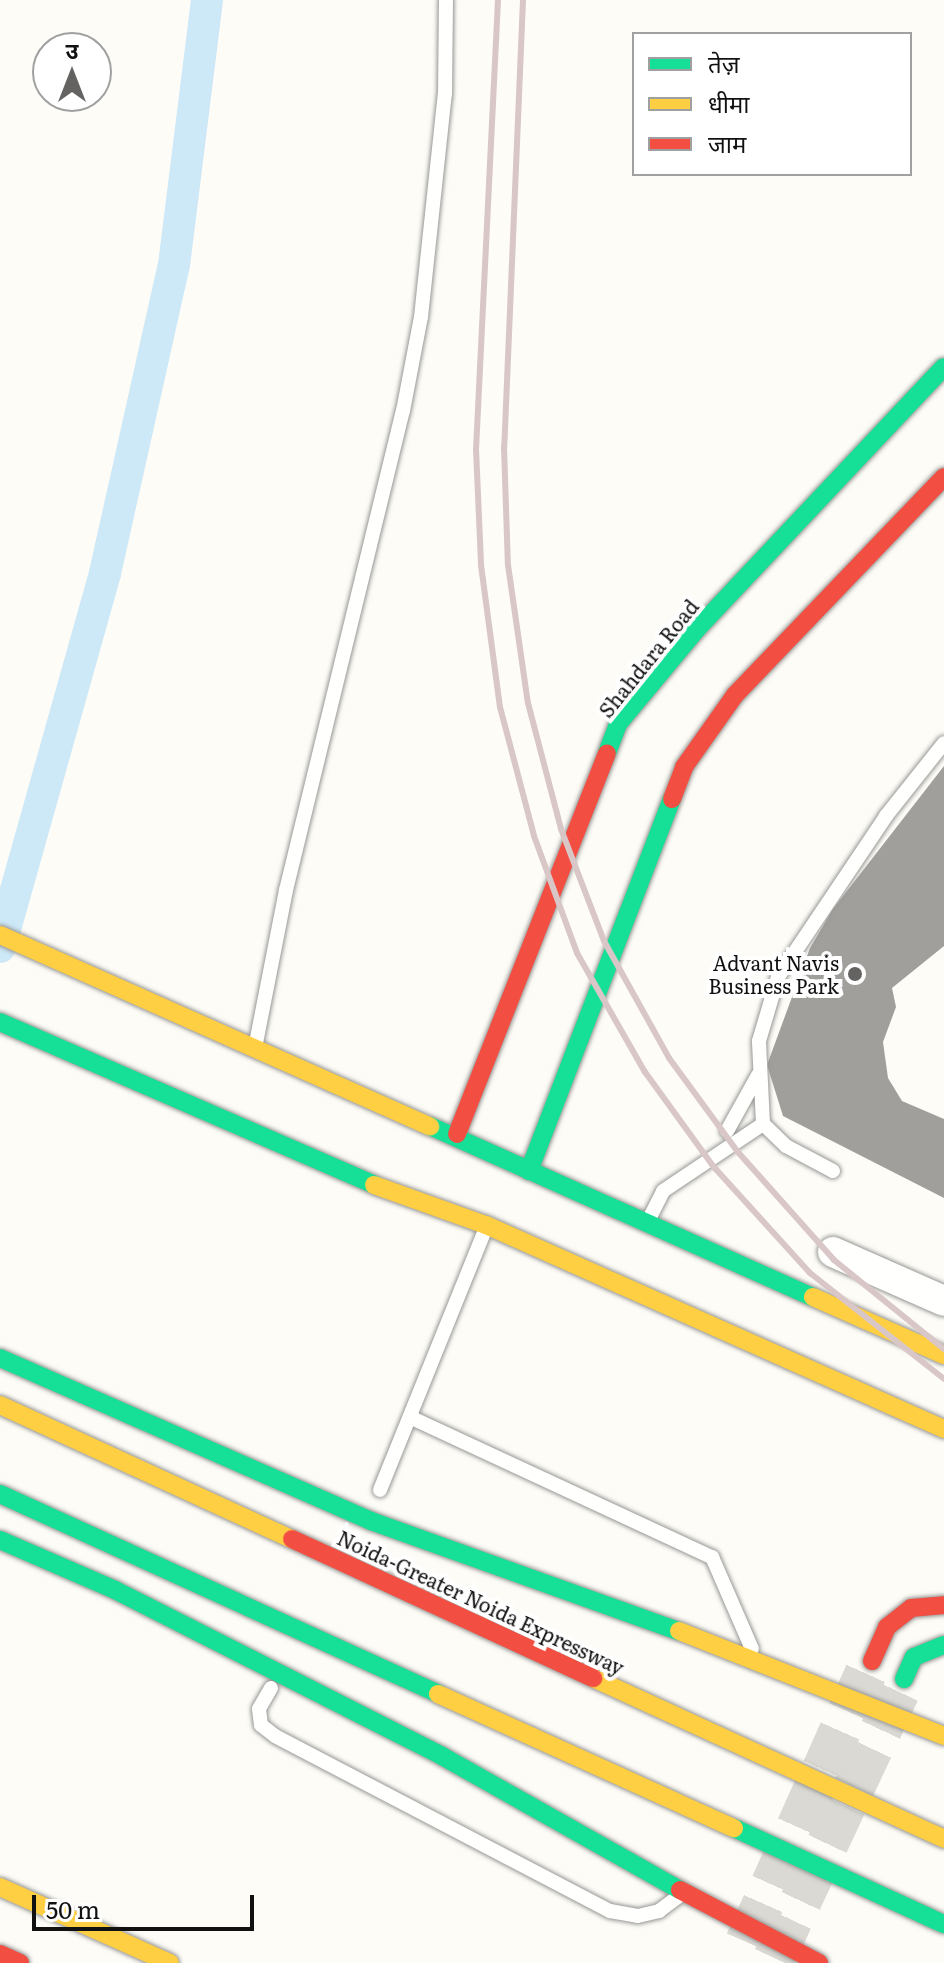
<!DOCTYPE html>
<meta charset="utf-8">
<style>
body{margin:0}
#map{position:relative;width:944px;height:1963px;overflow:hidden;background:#fdfcf7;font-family:Literata,"Noto Sans Devanagari",serif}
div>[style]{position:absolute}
.canal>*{height:32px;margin:-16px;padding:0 16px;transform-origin:16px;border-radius:16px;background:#cde8f7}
.building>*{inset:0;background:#a19f9c}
.secondary-tunnel>*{height:42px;margin-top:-21px;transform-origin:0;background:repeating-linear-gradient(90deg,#dad9d4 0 42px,transparent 0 63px)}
.roads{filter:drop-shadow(0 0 2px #979795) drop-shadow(0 0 2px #979795)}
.lane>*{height:14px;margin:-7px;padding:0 7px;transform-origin:7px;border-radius:7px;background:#fffffe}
.street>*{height:30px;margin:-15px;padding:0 15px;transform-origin:15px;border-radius:15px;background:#fffffe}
.fast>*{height:18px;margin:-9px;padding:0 9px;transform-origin:9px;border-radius:9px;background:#16e098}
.slow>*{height:18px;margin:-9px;padding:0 9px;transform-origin:9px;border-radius:9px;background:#ffcf43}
.jam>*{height:18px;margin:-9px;padding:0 9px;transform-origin:9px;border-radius:9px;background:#f24e42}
.rail>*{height:6px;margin:-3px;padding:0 3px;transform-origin:3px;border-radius:3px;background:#d9c6c7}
.dots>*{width:22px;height:22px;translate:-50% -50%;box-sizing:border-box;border:4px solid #fff;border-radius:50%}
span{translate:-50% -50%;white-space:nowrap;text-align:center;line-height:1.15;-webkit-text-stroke:8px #fff;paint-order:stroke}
.street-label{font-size:20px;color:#111}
.poi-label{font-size:20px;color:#111}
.right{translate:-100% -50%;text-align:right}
.legend{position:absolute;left:632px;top:32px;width:280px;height:144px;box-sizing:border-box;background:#fff;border:2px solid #a0a0a0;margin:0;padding:10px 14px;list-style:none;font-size:24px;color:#111}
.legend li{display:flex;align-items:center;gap:16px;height:40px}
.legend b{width:40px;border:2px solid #a0a0a0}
.north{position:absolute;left:32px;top:32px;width:80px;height:80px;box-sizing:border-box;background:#fff;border:2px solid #a0a0a0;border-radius:50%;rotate:0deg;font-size:22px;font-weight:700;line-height:32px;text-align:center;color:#111}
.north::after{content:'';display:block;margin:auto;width:28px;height:36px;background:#646362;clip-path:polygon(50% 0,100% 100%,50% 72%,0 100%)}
.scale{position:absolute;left:32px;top:1895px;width:222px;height:36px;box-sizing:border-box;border:4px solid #111;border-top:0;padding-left:10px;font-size:24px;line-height:28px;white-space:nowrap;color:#111;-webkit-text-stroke:6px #fff;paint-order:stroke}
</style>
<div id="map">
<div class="canal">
<i style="left:0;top:947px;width:388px;rotate:-74.3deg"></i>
<i style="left:105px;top:573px;width:316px;rotate:-77.4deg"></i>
<i style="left:174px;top:265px;width:267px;rotate:-82.9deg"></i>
</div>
<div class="building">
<i style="clip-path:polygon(944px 766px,944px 946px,892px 988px,896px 1007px,883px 1042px,888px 1078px,902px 1101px,944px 1119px,944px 1198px,783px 1116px,767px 1065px,810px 948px,833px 909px)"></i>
</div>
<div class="secondary-tunnel">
<i style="left:746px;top:1942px;width:302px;rotate:-66deg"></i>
<i style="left:774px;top:1958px;width:307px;rotate:-64.9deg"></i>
</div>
<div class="roads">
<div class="lane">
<i style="left:256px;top:1043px;width:156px;rotate:-78.9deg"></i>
<i style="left:286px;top:890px;width:493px;rotate:-76.3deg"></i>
<i style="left:403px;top:411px;width:96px;rotate:-79.2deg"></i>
<i style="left:421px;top:317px;width:224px;rotate:-83.9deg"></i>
<i style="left:445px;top:94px;width:94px;rotate:-89.4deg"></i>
<i style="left:727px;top:1131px;width:64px;rotate:-61deg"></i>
<i style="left:833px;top:1171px;width:53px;rotate:-152deg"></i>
<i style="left:786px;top:1146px;width:32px;rotate:-136deg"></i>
<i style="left:763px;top:1124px;width:83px;rotate:-92.8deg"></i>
<i style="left:759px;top:1041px;width:67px;rotate:-73.5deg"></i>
<i style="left:778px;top:977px;width:194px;rotate:-56.1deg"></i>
<i style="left:886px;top:816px;width:93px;rotate:-51.5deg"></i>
<i style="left:649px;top:1219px;width:31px;rotate:-63deg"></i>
<i style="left:663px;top:1191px;width:120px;rotate:-33.8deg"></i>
<i style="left:412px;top:1418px;width:331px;rotate:24.9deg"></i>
<i style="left:712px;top:1557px;width:100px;rotate:66.5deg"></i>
<i style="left:380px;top:1490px;width:284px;rotate:-68deg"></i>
<i style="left:271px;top:1688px;width:24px;rotate:120deg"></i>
<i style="left:259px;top:1709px;width:16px;rotate:83deg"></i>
<i style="left:261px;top:1725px;width:18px;rotate:38deg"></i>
<i style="left:275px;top:1736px;width:378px;rotate:27.6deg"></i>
<i style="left:610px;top:1911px;width:28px;rotate:10deg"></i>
<i style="left:638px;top:1916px;width:22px;rotate:-13deg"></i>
<i style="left:659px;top:1911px;width:26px;rotate:-37deg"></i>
</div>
<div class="street">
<i style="left:833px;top:1252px;width:121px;rotate:23.8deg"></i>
</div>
<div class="fast">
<i style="left:607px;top:753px;width:31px;rotate:-69deg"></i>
<i style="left:618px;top:724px;width:122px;rotate:-50.3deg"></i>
<i style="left:696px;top:630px;width:361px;rotate:-46.7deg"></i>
<i style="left:0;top:1022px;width:408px;rotate:23.5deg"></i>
<i style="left:430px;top:1126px;width:419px;rotate:24.1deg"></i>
<i style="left:529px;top:1171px;width:399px;rotate:-69deg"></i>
<i style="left:0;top:1358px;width:405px;rotate:23.7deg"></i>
<i style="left:371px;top:1521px;width:327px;rotate:19.7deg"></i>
<i style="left:0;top:1494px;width:482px;rotate:24.5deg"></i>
<i style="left:0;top:1540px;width:125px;rotate:23.5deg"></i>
<i style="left:115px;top:1590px;width:367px;rotate:26.9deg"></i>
<i style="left:442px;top:1756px;width:273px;rotate:29.4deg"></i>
<i style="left:904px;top:1679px;width:24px;rotate:-66deg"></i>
<i style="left:914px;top:1657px;width:32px;rotate:-22deg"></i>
<i style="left:734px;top:1828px;width:231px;rotate:24.6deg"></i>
</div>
<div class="slow">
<i style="left:0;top:935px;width:471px;rotate:24deg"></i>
<i style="left:374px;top:1185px;width:119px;rotate:19.7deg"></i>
<i style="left:486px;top:1225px;width:501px;rotate:24.01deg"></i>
<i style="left:813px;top:1297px;width:143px;rotate:23.9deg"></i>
<i style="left:0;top:1405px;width:321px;rotate:24.7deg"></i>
<i style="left:679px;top:1631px;width:285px;rotate:21.6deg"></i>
<i style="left:593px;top:1678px;width:386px;rotate:24.6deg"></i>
<i style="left:438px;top:1694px;width:325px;rotate:24.4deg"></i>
<i style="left:0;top:1887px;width:186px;rotate:24.1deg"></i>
</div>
<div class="jam">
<i style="left:672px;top:799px;width:34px;rotate:-69deg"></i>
<i style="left:684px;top:767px;width:88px;rotate:-54.7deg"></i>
<i style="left:735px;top:695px;width:302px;rotate:-46.2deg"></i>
<i style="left:457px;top:1134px;width:409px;rotate:-68.5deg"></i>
<i style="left:292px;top:1539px;width:332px;rotate:24.8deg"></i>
<i style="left:872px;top:1661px;width:37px;rotate:-66deg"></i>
<i style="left:887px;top:1627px;width:31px;rotate:-38deg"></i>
<i style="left:911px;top:1608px;width:33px;rotate:-5deg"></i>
<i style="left:680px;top:1890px;width:157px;rotate:27.7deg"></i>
<i style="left:0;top:1954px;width:22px;rotate:24deg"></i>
</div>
</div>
<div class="rail">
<i style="left:498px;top:0;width:450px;rotate:92.8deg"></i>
<i style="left:476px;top:449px;width:116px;rotate:87.5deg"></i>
<i style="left:481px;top:565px;width:143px;rotate:82.4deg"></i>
<i style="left:500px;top:707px;width:133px;rotate:75.2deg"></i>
<i style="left:534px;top:836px;width:125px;rotate:69.8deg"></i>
<i style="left:577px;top:953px;width:137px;rotate:60.3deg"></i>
<i style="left:645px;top:1072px;width:116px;rotate:54.1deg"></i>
<i style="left:713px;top:1166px;width:144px;rotate:47.8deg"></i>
<i style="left:810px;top:1273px;width:171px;rotate:38.3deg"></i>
<i style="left:523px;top:0;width:447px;rotate:92.4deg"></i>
<i style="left:504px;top:447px;width:118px;rotate:88.1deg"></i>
<i style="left:508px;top:565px;width:139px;rotate:81.8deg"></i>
<i style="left:528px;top:703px;width:130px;rotate:75.3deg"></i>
<i style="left:561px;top:829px;width:120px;rotate:69deg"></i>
<i style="left:604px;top:941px;width:134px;rotate:60.9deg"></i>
<i style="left:669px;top:1058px;width:115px;rotate:53.8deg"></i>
<i style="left:737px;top:1151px;width:146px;rotate:48.3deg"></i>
<i style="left:834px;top:1260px;width:141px;rotate:39deg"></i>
</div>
<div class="dots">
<i style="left:855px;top:974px;background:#646362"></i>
</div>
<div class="street-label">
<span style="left:648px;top:658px;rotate:-51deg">Shahdara Road</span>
<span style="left:481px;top:1602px;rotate:25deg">Noida-Greater Noida Expressway</span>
</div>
<div class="poi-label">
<span class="right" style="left:839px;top:974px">Advant Navis<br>Business Park</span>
</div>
<ul class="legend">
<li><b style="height:10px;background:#16e098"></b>तेज़</li>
<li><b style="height:10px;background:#ffcf43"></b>धीमा</li>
<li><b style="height:10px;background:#f24e42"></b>जाम</li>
</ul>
<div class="north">उ</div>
<div class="scale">50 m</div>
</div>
